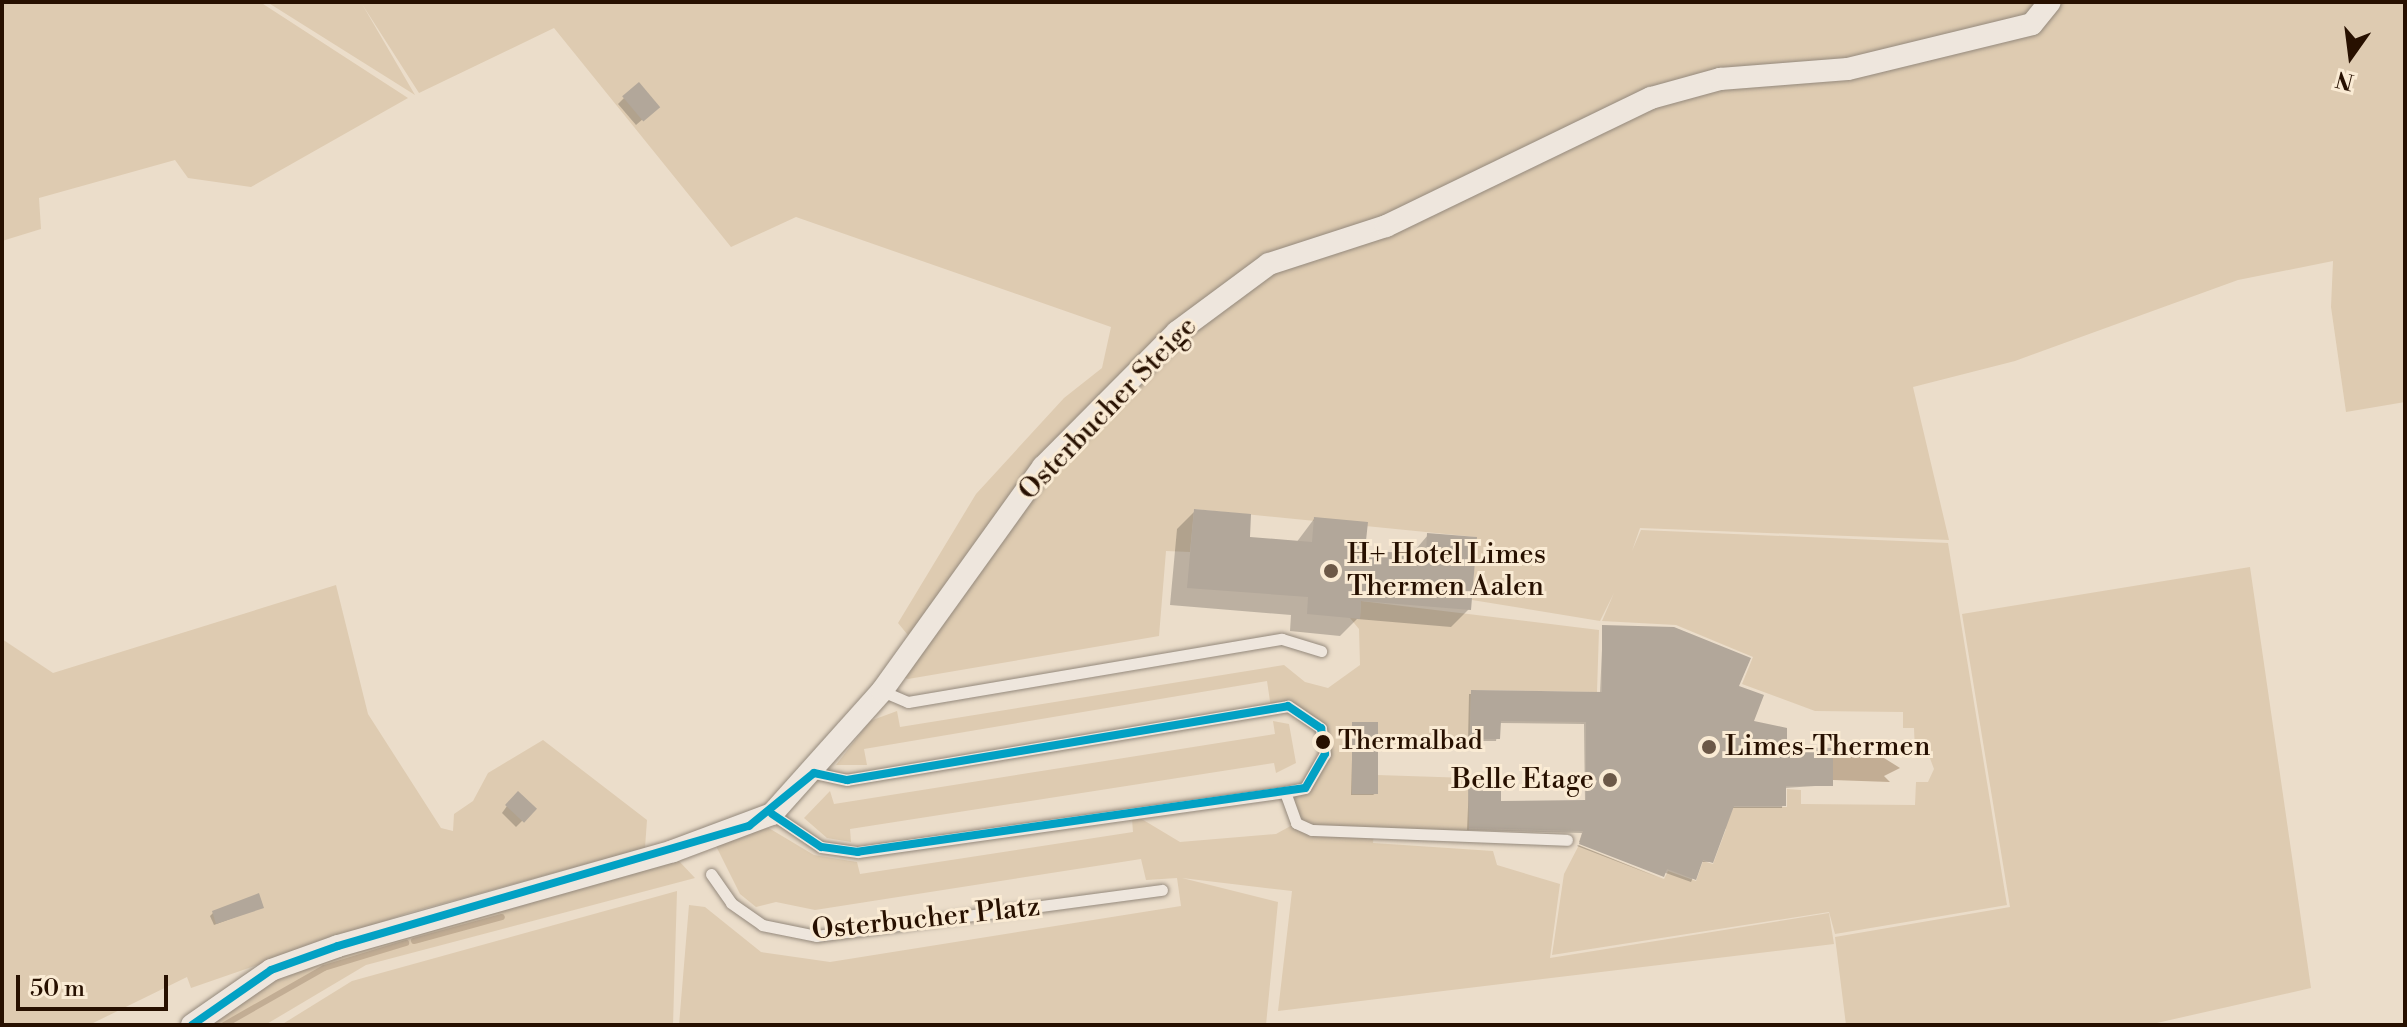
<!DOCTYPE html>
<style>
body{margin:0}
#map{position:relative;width:2407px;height:1027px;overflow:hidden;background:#ebddca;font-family:"Libre Bodoni",serif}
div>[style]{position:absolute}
.green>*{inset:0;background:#decbb1}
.water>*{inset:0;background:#c2ad94}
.shadow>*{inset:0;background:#0003}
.stream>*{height:6px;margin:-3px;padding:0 3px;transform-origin:3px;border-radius:3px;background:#c2ad94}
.building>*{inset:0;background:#b2a79a;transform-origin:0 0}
.roads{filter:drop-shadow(0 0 2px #94897c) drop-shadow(0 0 2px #94897c)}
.lane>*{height:11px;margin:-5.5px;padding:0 5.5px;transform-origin:5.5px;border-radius:5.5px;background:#eee6dd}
.street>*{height:22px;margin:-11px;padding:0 11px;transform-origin:11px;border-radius:11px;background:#eee6dd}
.bus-1>*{height:8px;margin:-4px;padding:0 4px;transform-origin:4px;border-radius:4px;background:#02a1c4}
.dots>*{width:22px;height:22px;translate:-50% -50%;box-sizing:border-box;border:4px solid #faebd4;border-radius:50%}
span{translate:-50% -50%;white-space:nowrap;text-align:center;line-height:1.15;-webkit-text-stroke:6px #faebd4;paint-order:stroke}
.bus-label{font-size:26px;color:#271000}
.left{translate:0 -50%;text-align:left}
.street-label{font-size:28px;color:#271000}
.poi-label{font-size:28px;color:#271000}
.right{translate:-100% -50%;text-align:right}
.frame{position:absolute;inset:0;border:4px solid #271000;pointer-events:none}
.north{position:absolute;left:2311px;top:16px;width:80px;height:80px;-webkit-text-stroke:6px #faebd4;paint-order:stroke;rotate:194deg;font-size:22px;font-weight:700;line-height:32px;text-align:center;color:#271000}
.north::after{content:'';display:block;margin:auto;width:28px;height:36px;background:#271000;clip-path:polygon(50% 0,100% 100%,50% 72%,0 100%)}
.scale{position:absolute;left:16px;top:975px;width:152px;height:36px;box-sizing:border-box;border:4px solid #271000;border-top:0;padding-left:10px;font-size:24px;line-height:28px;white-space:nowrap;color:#271000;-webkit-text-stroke:6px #faebd4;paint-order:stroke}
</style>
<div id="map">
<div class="green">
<i style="clip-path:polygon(2px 2px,260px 2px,408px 98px,251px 187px,188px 178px,175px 160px,39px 198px,41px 229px,2px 241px)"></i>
<i style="clip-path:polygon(267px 2px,2405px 2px,2405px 402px,2346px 412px,2331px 307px,2333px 261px,2238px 280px,2015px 361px,1913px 387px,1949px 540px,1640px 528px,1632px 551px,1641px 530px,1948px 543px,2007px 905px,1835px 934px,1829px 912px,1552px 955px,1564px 874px,1579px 845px,1664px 879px,1668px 871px,1696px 881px,1703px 861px,1713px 864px,1726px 829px,1710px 822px,1710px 807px,1787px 807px,1787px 789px,1801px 790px,1801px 804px,1915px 805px,1916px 782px,1928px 782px,1934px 769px,1928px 753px,1915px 753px,1914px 728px,1903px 728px,1903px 712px,1815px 711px,1742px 684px,1753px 657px,1676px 625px,1602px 621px,1614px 593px,1600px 621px,1472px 600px,1476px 537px,1194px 509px,1190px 552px,1166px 551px,1159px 636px,908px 679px,901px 676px,912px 640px,898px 623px,976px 494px,1064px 398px,1102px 368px,1111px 327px,796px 217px,731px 247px,554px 28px,419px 93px,362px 4px,415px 95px)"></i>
<i style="clip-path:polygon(2250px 567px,2311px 988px,2148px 1025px,1846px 1025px,1835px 937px,2010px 907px,1962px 614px)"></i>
<i style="clip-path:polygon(336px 585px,368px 714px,441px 828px,453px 831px,454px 814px,473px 801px,488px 773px,543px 740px,647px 820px,645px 848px,408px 913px,191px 988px,187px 977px,89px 1025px,2px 1025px,2px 639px,53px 673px)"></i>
<i style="clip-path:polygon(1361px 601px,1599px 630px,1597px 692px,1471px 690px,1470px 744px,1378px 744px,1378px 722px,1352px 722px,1353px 794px,1377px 794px,1377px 775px,1469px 778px,1469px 831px,1374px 832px,1373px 843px,1493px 851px,1497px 865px,1560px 884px,1550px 958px,1829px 913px,1834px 944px,1278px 1011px,1292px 891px,1182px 878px,1278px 902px,1266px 1025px,679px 1025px,689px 905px,705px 907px,761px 952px,830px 962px,1181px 906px,1177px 878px,1146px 880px,1141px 859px,815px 910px,776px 902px,756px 907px,740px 894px,716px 846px,767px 827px,814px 855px,857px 862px,860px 874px,1133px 832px,1132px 819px,1140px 818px,1180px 842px,1276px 834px,1296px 823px,1285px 792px,1305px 787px,1318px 774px,1321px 728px,1299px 708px,1271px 708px,1267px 681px,864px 749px,867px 765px,836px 765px,870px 721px,897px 711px,900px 727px,1284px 665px,1305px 682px,1328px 688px,1360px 665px,1359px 629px,1350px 618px,1360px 618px)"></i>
<i style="clip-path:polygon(1273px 721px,1289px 724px,1296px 763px,1276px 773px,1274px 763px,850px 829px,851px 842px,827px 838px,804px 818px,830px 791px,834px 804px,1275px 734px)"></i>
<i style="clip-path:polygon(678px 860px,695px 878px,366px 965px,265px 1025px,210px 1025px,276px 979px,336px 956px)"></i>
<i style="clip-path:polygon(677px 891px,673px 1025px,281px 1025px,352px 981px)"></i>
</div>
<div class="water">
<i style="clip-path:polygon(1833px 750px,1890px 753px,1884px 758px,1900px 768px,1884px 776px,1890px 782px,1833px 780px)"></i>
</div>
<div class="shadow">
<i style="clip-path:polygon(624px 98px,651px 112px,636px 125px,618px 104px)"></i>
<i style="clip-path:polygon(1195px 511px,1248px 539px,1296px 543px,1314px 519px,1363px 552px,1410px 556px,1428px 535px,1469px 609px,1451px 627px,1357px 619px,1340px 636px,1290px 631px,1291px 615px,1170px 605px,1177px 529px)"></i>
<i style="clip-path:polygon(1603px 627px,1736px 687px,1751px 722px,1831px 785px,1784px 788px,1782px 808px,1731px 808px,1711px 862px,1700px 862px,1691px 882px,1579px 842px,1582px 833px,1467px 830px,1469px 784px,1499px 803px,1585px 802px,1584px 724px,1499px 723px,1496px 741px,1468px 741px,1469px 694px,1600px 694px)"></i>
<i style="clip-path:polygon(1353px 724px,1376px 793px,1373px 795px,1351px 795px)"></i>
<i style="clip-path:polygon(512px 799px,534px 809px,516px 827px,502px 813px)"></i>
<i style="clip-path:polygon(1578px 845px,1660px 878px,1577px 846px)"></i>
<i style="clip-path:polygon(262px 907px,214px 925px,210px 916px,213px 913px)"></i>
</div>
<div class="stream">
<i style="left:414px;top:941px;width:91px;rotate:-15.3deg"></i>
<i style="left:224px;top:1025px;width:115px;rotate:-29.7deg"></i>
<i style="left:324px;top:968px;width:86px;rotate:-17deg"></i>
</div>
<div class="building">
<i style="left:639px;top:82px;width:33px;height:22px;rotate:50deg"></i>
<i style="clip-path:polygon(1194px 509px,1251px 514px,1250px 537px,1312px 542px,1314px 517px,1368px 522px,1365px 550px,1426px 555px,1427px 533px,1477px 537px,1471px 610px,1361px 601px,1360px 619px,1350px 618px,1307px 614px,1308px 597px,1187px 588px)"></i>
<i style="clip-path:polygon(1602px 625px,1674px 627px,1751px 658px,1739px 686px,1764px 695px,1754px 721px,1787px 728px,1787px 747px,1833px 748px,1833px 786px,1786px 786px,1786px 806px,1734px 806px,1713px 863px,1703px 860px,1696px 880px,1667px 869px,1664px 877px,1579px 844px,1583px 831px,1469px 828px,1468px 782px,1501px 782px,1501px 801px,1586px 800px,1586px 722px,1501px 721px,1500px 739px,1470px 739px,1471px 690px,1602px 692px)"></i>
<i style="left:1352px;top:722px;width:26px;height:72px"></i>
<i style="left:518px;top:791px;width:26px;height:19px;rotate:43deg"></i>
<i style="clip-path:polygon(259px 893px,264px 908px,216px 924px,212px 911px)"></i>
</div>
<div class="roads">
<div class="lane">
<i style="left:882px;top:691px;width:28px;rotate:23deg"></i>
<i style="left:908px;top:702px;width:379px;rotate:-9.6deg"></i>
<i style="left:1282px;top:639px;width:41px;rotate:17.1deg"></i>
<i style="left:1285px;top:792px;width:33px;rotate:70deg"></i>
<i style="left:1296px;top:823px;width:17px;rotate:24deg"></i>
<i style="left:1312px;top:830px;width:255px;rotate:2.2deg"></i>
<i style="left:772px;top:814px;width:59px;rotate:34deg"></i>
<i style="left:821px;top:847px;width:37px;rotate:8deg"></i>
<i style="left:858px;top:852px;width:431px;rotate:-8deg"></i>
<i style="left:1285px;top:792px;width:20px;rotate:-11deg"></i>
<i style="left:1305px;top:788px;width:39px;rotate:-60deg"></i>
<i style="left:1325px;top:754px;width:26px;rotate:-99deg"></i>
<i style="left:1321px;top:728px;width:40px;rotate:-146deg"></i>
<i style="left:1288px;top:706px;width:447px;rotate:170.5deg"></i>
<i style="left:847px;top:780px;width:34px;rotate:-168deg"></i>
<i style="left:711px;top:874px;width:35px;rotate:55deg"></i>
<i style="left:731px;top:903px;width:38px;rotate:35deg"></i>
<i style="left:762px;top:925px;width:55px;rotate:11.5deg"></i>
<i style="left:816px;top:936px;width:349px;rotate:-7.6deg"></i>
</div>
<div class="street">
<i style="left:192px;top:1025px;width:96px;rotate:-34.8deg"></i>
<i style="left:271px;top:970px;width:71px;rotate:-19.7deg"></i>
<i style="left:338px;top:946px;width:348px;rotate:-15.8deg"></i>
<i style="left:673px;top:851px;width:106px;rotate:-20.5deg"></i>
<i style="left:772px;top:814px;width:165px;rotate:-48.2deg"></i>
<i style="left:882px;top:691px;width:276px;rotate:-54.3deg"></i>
<i style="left:1043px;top:467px;width:190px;rotate:-45.2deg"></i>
<i style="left:1177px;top:332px;width:114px;rotate:-36.5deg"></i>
<i style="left:1269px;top:264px;width:123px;rotate:-18deg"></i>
<i style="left:1386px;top:226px;width:294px;rotate:-25.8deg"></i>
<i style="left:1651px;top:98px;width:72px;rotate:-15.4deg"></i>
<i style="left:1720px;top:79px;width:128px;rotate:-4.5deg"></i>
<i style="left:1848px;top:69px;width:189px;rotate:-13.7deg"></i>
<i style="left:2032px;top:24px;width:28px;rotate:-51deg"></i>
</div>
</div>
<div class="bus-1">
<i style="left:192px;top:1025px;width:96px;rotate:-34.8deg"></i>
<i style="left:271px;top:970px;width:71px;rotate:-19.7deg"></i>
<i style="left:338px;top:946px;width:428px;rotate:-16.3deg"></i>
<i style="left:749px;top:826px;width:84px;rotate:-39.2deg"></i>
<i style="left:814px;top:773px;width:34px;rotate:12deg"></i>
<i style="left:847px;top:780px;width:447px;rotate:-9.5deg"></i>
<i style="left:1288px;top:706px;width:40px;rotate:34deg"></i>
<i style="left:1321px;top:728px;width:26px;rotate:81deg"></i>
<i style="left:1325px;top:754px;width:39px;rotate:120deg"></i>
<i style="left:1305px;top:788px;width:452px;rotate:171.9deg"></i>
<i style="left:858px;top:852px;width:37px;rotate:-172deg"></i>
<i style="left:821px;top:847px;width:59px;rotate:-146deg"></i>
</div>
<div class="dots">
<i style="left:1331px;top:571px;background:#6c5847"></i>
<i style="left:1323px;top:742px;background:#271000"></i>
<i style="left:1709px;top:747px;background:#6c5847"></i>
<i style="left:1610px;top:780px;background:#6c5847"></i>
</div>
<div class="bus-label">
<span class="left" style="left:1338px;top:742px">Thermalbad</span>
</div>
<div class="street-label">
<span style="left:1108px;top:409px;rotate:-46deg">Osterbucher Steige</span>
<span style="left:926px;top:919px;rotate:-6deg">Osterbucher Platz</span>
</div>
<div class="poi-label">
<span class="left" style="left:1347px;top:571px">H+ Hotel Limes<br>Thermen Aalen</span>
<span class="left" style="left:1725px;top:747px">Limes-Thermen</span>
<span class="right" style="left:1594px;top:780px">Belle Etage</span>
</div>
<div class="frame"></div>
<div class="north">N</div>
<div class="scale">50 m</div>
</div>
